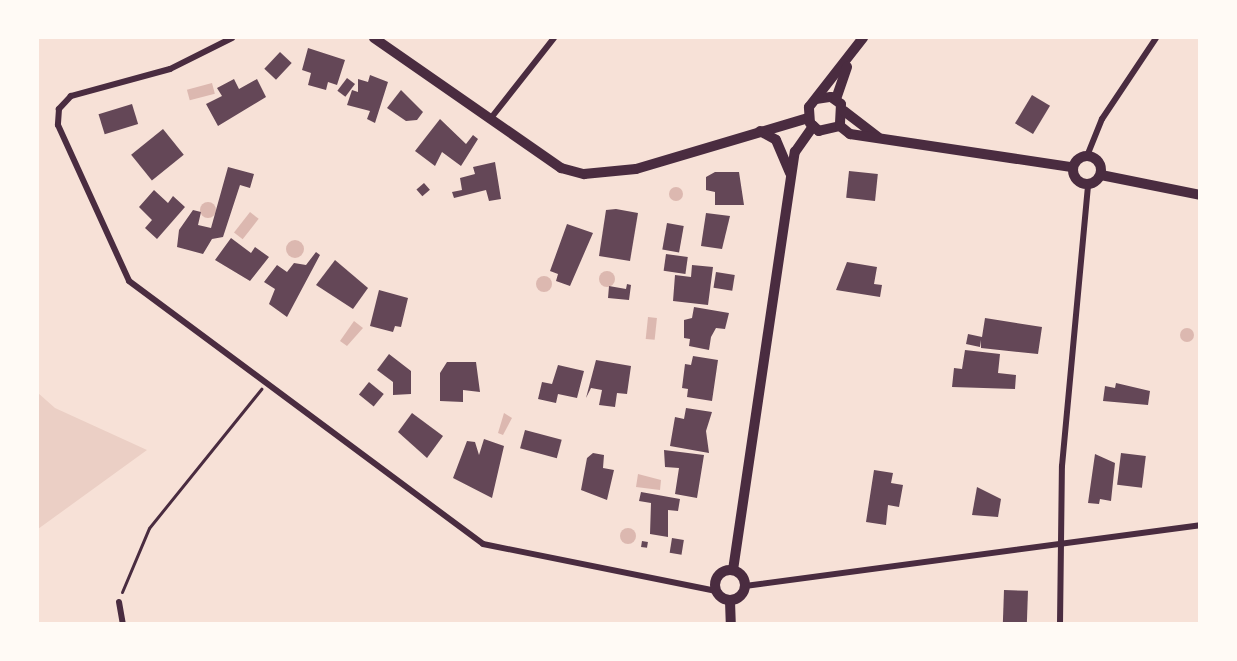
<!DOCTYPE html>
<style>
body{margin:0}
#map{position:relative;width:1237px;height:661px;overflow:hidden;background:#f7e1d7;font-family:Literata,serif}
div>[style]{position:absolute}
.green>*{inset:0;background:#ebcfc5}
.water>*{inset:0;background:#dcb8b0;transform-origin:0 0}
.round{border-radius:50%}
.building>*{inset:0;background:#644757;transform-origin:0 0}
.path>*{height:3px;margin:-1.5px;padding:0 1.5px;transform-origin:1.5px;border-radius:1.5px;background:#4a2c40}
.minor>*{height:6px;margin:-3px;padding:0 3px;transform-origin:3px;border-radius:3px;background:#4a2c40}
.tertiary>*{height:10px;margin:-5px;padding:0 5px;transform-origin:5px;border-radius:5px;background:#4a2c40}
.tertiary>.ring{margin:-5px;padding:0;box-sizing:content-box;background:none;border:10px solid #4a2c40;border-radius:50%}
span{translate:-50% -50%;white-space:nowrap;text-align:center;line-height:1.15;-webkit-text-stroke:5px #fffaf5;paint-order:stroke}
.frame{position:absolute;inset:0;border:39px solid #fffaf5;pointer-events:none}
</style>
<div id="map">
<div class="green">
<i style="clip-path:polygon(38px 393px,55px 408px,147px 450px,38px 529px)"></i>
</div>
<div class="water">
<i style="left:212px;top:83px;width:11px;height:26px;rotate:75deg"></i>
<i class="round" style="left:669px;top:187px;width:14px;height:14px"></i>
<i class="round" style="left:200px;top:202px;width:16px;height:16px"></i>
<i style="left:250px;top:212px;width:11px;height:26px;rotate:38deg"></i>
<i class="round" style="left:286px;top:240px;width:18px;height:18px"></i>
<i class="round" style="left:599px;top:271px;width:16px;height:16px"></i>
<i class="round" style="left:536px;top:276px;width:16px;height:16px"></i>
<i style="left:648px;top:317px;width:9px;height:22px;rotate:6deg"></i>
<i style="clip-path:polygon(354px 321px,363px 328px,347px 346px,340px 341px)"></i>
<i class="round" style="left:1180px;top:328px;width:14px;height:14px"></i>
<i style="clip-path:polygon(504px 413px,512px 418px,503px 435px,498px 433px)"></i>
<i style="clip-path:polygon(638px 474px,661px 480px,660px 490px,636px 487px)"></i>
<i class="round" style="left:620px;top:528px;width:16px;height:16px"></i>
</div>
<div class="building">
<i style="clip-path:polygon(308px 48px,345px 60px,337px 85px,328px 82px,326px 90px,308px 85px,311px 73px,302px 70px)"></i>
<i style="left:280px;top:52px;width:16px;height:23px;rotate:43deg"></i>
<i style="clip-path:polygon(370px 75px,388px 82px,375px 123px,367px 119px,370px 111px,347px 105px,352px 90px,358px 92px,358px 79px,368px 82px)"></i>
<i style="left:347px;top:78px;width:10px;height:16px;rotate:37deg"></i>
<i style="clip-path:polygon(234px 79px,239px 89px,257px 79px,266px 97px,218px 126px,206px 104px,222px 96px,217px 88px)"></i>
<i style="clip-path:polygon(401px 90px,423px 112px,417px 120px,406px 121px,387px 108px)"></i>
<i style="left:1032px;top:95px;width:21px;height:33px;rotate:31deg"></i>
<i style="left:132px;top:104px;width:21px;height:35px;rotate:73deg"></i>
<i style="clip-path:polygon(440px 119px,466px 144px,473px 135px,478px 139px,461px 166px,442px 152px,435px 166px,415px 151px)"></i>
<i style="left:163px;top:129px;width:33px;height:41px;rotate:51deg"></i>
<i style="clip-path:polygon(495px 162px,501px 199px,489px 201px,486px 190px,454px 198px,452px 192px,462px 190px,460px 178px,475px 174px,473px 167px)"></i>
<i style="clip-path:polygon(228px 167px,254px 174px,250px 188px,240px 185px,223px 237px,212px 239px,203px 254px,177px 247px,179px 230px,193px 210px,201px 212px,198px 225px,211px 228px)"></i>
<i style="left:849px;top:171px;width:29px;height:27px;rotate:6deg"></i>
<i style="clip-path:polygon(715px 172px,739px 172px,744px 205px,715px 205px,715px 192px,706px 190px,706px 177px)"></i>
<i style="left:424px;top:183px;width:9px;height:10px;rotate:49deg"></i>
<i style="clip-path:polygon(154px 190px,168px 203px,173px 196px,185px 207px,157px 239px,145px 228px,152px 220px,139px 207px)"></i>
<i style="clip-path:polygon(616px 209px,638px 213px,630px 261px,599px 256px,606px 210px)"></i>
<i style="clip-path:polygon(706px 213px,730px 216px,722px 249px,701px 246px)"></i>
<i style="left:667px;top:223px;width:17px;height:27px;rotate:10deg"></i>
<i style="clip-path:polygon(567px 224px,593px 233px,570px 286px,556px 281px,558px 274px,550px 271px)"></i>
<i style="clip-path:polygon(231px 238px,251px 253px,255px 247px,269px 257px,250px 281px,215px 260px)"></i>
<i style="clip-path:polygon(316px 252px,320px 255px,287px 317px,269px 304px,275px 289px,264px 282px,277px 265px,287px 272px,294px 263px,306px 265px)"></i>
<i style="left:666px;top:254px;width:22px;height:17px;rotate:8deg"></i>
<i style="clip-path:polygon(335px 260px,368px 288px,353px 309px,316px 285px)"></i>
<i style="clip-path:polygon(847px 262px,877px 267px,874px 284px,882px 285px,880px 297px,836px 290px)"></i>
<i style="clip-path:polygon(692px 265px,713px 267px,708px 305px,673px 301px,675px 275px,691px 277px)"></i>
<i style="left:716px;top:272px;width:19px;height:16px;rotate:9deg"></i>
<i style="clip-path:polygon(627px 284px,631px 285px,629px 300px,608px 298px,609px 286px,626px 289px)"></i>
<i style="clip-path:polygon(379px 290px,408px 298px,401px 327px,395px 326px,393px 332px,370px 326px)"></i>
<i style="clip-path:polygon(694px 307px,729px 313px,725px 329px,716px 328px,711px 337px,709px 350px,689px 346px,690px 339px,684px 338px,684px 320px,692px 318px)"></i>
<i style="clip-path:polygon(985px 318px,1042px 327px,1038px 354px,981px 348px,981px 340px,980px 347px,966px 344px,968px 334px,982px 337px)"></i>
<i style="clip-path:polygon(965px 350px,1000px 354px,998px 373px,1016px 375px,1015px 389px,952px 387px,954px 368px,962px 369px)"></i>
<i style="clip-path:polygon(389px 354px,411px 371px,411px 394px,393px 395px,393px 382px,377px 370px)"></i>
<i style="clip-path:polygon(693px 356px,718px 360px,712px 401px,687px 397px,688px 389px,682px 388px,685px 364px,691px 365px)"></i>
<i style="clip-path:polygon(596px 360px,631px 366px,627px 394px,617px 393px,615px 407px,599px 405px,602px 390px,591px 388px,586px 398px)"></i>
<i style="clip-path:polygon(447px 362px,476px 362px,480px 392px,463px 390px,463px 402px,440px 401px,440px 373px)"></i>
<i style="clip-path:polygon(558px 365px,584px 371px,577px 398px,558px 394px,556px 403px,538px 399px,542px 382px,552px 384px)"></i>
<i style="left:369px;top:382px;width:19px;height:16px;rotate:39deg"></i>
<i style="clip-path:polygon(1116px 383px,1150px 391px,1148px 405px,1103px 401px,1105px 386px,1115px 388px)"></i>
<i style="clip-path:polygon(686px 408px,712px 412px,706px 431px,709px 453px,670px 446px,675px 417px,684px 419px)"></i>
<i style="clip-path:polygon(412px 413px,443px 436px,427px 458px,398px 432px)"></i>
<i style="left:525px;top:430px;width:38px;height:19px;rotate:15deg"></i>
<i style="clip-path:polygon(484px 439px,504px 446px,492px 498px,453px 478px,467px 441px,475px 442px,479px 455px)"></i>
<i style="clip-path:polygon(664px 450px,704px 455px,697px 498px,675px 494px,679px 468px,665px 467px)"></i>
<i style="clip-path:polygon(593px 453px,604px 455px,603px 468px,614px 470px,607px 500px,581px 490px,587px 458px)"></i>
<i style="left:1121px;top:453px;width:25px;height:32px;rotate:7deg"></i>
<i style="clip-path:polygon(1095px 454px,1115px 463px,1111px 501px,1100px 499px,1099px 504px,1088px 503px)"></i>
<i style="clip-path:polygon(874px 470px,893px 473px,891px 483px,903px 485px,899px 507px,888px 505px,886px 525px,866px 522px)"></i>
<i style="clip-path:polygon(977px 487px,1001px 499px,998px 517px,972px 515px)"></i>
<i style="clip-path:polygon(641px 492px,680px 499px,678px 511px,668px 510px,668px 537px,650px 534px,651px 503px,639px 501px)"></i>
<i style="left:672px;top:538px;width:12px;height:15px;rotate:9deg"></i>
<i style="left:642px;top:541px;width:6px;height:6px;rotate:9deg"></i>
<i style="left:1004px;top:590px;width:24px;height:34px;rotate:2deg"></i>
</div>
<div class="path">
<i style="left:122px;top:592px;width:69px;rotate:-67.1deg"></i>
<i style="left:149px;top:528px;width:179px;rotate:-51.1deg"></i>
</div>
<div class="minor">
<i style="left:232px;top:38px;width:69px;rotate:153.4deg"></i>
<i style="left:170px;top:69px;width:103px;rotate:164.7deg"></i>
<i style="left:71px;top:96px;width:18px;rotate:133deg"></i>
<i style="left:59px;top:109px;width:16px;rotate:94deg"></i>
<i style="left:58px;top:125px;width:171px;rotate:65.5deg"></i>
<i style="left:129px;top:281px;width:441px;rotate:36.6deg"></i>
<i style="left:483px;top:544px;width:238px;rotate:11.4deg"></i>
<i style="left:491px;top:118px;width:102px;rotate:-51.8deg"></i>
<i style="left:1087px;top:156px;width:40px;rotate:-68deg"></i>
<i style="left:1102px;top:119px;width:97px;rotate:-56.3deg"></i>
<i style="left:745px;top:586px;width:459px;rotate:-7.6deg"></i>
<i style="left:119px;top:602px;width:22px;rotate:80deg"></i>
<i style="left:1060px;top:624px;width:158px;rotate:-89.3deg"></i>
<i style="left:1062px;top:466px;width:282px;rotate:-84.7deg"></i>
</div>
<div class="tertiary">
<i style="left:374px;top:38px;width:228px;rotate:34.8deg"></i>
<i style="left:561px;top:168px;width:24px;rotate:15deg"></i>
<i style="left:584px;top:174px;width:52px;rotate:-5.5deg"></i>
<i style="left:636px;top:169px;width:179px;rotate:-16.5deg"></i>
<i style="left:816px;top:99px;width:15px;rotate:-8deg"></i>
<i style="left:831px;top:97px;width:12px;rotate:35deg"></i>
<i style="left:841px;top:104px;width:22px;rotate:93deg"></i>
<i style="left:840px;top:126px;width:22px;rotate:167deg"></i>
<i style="left:819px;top:131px;width:12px;rotate:-138deg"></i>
<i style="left:810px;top:123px;width:16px;rotate:-94deg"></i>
<i style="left:809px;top:107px;width:88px;rotate:-52deg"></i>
<i style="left:836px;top:99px;width:34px;rotate:-71deg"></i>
<i style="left:844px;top:111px;width:43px;rotate:37.4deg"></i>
<i style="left:840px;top:126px;width:13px;rotate:39deg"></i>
<i style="left:850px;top:134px;width:224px;rotate:8.5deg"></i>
<i style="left:760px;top:131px;width:18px;rotate:29deg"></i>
<i style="left:776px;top:140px;width:36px;rotate:67deg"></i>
<i class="ring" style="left:1073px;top:156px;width:18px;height:18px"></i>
<i style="left:1101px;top:175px;width:101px;rotate:11.4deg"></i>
<i class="ring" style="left:715px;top:570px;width:20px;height:20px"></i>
<i style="left:733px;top:570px;width:423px;rotate:-81.6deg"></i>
<i style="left:795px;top:152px;width:32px;rotate:-55deg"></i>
<i style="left:730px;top:601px;width:23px;rotate:88deg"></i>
</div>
<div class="frame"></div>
</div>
